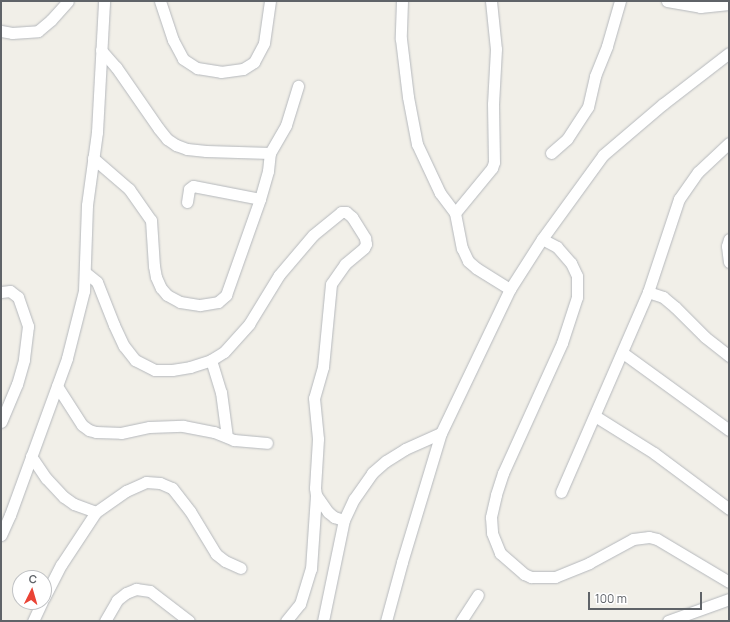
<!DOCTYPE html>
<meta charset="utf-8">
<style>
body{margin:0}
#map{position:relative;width:730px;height:622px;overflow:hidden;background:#f1efe8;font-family:Manrope,sans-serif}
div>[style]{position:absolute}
.roads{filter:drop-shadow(0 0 1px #b5b8bc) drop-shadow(0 0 1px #b5b8bc)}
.minor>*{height:11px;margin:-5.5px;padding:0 5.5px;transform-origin:5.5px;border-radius:5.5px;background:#fff}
span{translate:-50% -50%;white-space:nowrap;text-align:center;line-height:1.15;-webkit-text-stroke:3px #fff;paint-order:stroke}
.frame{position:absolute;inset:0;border:2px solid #5f6368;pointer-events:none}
.north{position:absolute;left:12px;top:570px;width:40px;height:40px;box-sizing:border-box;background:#fff;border:1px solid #bfc1c3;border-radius:50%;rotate:5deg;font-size:11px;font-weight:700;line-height:16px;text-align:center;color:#5f6368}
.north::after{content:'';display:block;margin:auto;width:14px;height:18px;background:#ea4335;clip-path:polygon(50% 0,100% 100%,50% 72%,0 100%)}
.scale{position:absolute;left:588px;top:592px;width:114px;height:18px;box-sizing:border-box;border:2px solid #5f6368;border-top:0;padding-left:5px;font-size:12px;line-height:14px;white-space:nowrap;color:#5f6368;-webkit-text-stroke:3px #fff;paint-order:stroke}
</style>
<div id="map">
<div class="roads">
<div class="minor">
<i style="left:160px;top:1px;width:41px;rotate:71.6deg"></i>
<i style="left:173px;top:40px;width:21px;rotate:62deg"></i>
<i style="left:183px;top:59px;width:17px;rotate:33deg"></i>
<i style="left:197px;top:68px;width:24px;rotate:9deg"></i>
<i style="left:221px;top:72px;width:22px;rotate:-8deg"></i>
<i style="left:243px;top:69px;width:13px;rotate:-32deg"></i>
<i style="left:254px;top:62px;width:21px;rotate:-62deg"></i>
<i style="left:264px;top:43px;width:42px;rotate:-81.9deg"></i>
<i style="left:402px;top:1px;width:38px;rotate:92deg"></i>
<i style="left:401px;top:39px;width:58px;rotate:83.1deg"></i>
<i style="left:408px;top:97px;width:48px;rotate:79.2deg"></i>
<i style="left:417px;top:144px;width:54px;rotate:64.9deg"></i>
<i style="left:440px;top:193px;width:25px;rotate:53deg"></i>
<i style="left:491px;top:1px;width:48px;rotate:84.1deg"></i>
<i style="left:496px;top:49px;width:55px;rotate:93.1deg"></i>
<i style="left:493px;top:104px;width:58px;rotate:89deg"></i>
<i style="left:494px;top:162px;width:6px;rotate:108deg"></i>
<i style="left:492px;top:168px;width:58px;rotate:129.4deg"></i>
<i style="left:455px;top:213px;width:36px;rotate:79deg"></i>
<i style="left:462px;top:248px;width:14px;rotate:65deg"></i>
<i style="left:468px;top:261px;width:11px;rotate:41deg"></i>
<i style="left:476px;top:268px;width:40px;rotate:32deg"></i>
<i style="left:667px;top:1px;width:34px;rotate:10deg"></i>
<i style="left:700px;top:7px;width:29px;rotate:-6deg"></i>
<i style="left:1px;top:31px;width:11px;rotate:10deg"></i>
<i style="left:12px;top:33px;width:26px;rotate:-4deg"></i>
<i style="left:38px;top:31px;width:17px;rotate:-40deg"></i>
<i style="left:51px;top:20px;width:25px;rotate:-48deg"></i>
<i style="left:101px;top:50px;width:23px;rotate:49deg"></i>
<i style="left:116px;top:67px;width:75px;rotate:55.3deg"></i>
<i style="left:159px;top:129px;width:13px;rotate:51deg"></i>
<i style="left:167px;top:139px;width:11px;rotate:34deg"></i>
<i style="left:176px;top:145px;width:12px;rotate:20deg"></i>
<i style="left:187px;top:149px;width:19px;rotate:6deg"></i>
<i style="left:206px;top:151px;width:64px;rotate:1.8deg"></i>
<i style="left:551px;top:153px;width:21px;rotate:-41deg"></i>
<i style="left:567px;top:139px;width:38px;rotate:-57deg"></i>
<i style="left:588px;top:107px;width:32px;rotate:-77deg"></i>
<i style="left:595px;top:76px;width:32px;rotate:-68deg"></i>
<i style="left:607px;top:46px;width:47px;rotate:-73.9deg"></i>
<i style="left:93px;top:158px;width:48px;rotate:40.7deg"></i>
<i style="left:129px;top:189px;width:38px;rotate:55deg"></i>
<i style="left:151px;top:220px;width:46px;rotate:86.3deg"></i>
<i style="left:154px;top:266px;width:11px;rotate:80deg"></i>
<i style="left:156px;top:277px;width:12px;rotate:66deg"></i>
<i style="left:161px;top:288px;width:9px;rotate:49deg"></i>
<i style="left:167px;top:295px;width:15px;rotate:28deg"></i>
<i style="left:180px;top:302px;width:20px;rotate:9deg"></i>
<i style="left:200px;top:305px;width:18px;rotate:-9deg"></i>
<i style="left:218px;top:302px;width:11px;rotate:-41deg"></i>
<i style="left:226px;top:295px;width:102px;rotate:-70.5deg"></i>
<i style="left:260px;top:199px;width:29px;rotate:-74deg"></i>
<i style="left:268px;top:171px;width:18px;rotate:-84deg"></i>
<i style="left:270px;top:153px;width:32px;rotate:-60deg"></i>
<i style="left:286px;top:125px;width:41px;rotate:-72.9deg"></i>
<i style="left:187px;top:202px;width:13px;rotate:-81deg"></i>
<i style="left:189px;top:189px;width:5px;rotate:-37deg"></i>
<i style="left:193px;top:186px;width:68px;rotate:11deg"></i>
<i style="left:542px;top:239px;width:17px;rotate:28deg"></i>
<i style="left:557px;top:247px;width:21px;rotate:49deg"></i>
<i style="left:571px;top:263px;width:14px;rotate:65deg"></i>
<i style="left:577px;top:276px;width:21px;rotate:90deg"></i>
<i style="left:577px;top:297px;width:48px;rotate:108.1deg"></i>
<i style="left:562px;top:343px;width:143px;rotate:114.4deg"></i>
<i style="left:503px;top:473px;width:23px;rotate:108deg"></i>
<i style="left:496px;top:495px;width:23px;rotate:103deg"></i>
<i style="left:491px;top:517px;width:16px;rotate:86deg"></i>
<i style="left:492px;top:533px;width:22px;rotate:68deg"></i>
<i style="left:500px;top:553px;width:32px;rotate:41deg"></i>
<i style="left:524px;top:574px;width:8px;rotate:23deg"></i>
<i style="left:531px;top:577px;width:24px"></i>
<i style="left:555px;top:577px;width:37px;rotate:-22deg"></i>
<i style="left:589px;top:563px;width:50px;rotate:-28.6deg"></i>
<i style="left:633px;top:539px;width:16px;rotate:-7deg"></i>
<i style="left:649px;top:537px;width:8px;rotate:14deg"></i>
<i style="left:657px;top:539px;width:84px;rotate:30.8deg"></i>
<i style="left:729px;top:239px;width:7px;rotate:106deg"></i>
<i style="left:727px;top:246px;width:16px;rotate:83deg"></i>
<i style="left:86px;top:273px;width:14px;rotate:39deg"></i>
<i style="left:97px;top:282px;width:46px;rotate:68.4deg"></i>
<i style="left:114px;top:325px;width:23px;rotate:65deg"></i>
<i style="left:124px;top:346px;width:18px;rotate:52deg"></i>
<i style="left:135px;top:360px;width:22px;rotate:27deg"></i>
<i style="left:155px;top:370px;width:17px"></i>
<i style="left:172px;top:370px;width:18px;rotate:-9deg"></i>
<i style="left:190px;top:367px;width:22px;rotate:-18deg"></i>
<i style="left:211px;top:360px;width:15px;rotate:-32deg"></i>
<i style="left:224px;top:352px;width:38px;rotate:-48deg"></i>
<i style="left:249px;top:324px;width:57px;rotate:-58.5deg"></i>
<i style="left:279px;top:275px;width:52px;rotate:-49.6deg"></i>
<i style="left:313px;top:235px;width:36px;rotate:-39deg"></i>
<i style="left:341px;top:212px;width:5px"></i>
<i style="left:346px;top:212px;width:8px;rotate:40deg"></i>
<i style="left:352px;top:217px;width:25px;rotate:58deg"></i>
<i style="left:365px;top:238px;width:6px;rotate:81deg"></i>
<i style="left:366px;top:244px;width:4px;rotate:117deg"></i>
<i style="left:364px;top:248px;width:25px;rotate:140deg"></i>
<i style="left:345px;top:264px;width:24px;rotate:125deg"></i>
<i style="left:331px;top:284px;width:83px;rotate:95.5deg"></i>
<i style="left:323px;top:367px;width:32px;rotate:106deg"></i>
<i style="left:314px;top:398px;width:41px;rotate:84.4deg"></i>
<i style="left:318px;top:439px;width:49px;rotate:93.5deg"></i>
<i style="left:315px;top:488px;width:7px;rotate:82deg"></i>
<i style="left:316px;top:495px;width:21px;rotate:55deg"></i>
<i style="left:328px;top:512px;width:8px;rotate:40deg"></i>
<i style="left:334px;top:517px;width:10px;rotate:17deg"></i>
<i style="left:344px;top:520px;width:23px;rotate:-65deg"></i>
<i style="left:354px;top:499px;width:32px;rotate:-55deg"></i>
<i style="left:372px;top:473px;width:18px;rotate:-41deg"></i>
<i style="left:386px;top:461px;width:22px;rotate:-32deg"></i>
<i style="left:405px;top:449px;width:39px;rotate:-24deg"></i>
<i style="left:1px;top:292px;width:9px;rotate:-6deg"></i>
<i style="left:10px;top:291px;width:10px;rotate:37deg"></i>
<i style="left:18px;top:297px;width:31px;rotate:71deg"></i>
<i style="left:28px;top:326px;width:34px;rotate:97deg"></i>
<i style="left:24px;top:360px;width:25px;rotate:106deg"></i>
<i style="left:17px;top:384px;width:41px;rotate:112.8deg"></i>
<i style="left:648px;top:292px;width:16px;rotate:18deg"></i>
<i style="left:663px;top:297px;width:16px;rotate:40deg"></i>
<i style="left:675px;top:307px;width:42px;rotate:45deg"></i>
<i style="left:705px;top:337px;width:31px;rotate:38deg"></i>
<i style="left:623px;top:353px;width:131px;rotate:36deg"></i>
<i style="left:211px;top:360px;width:34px;rotate:73deg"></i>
<i style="left:221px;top:392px;width:45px;rotate:82.4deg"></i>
<i style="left:57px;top:386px;width:46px;rotate:57.3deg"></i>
<i style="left:82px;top:425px;width:9px;rotate:36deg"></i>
<i style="left:89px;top:430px;width:7px;rotate:16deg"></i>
<i style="left:96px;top:432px;width:25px;rotate:2deg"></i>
<i style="left:121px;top:433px;width:29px;rotate:-12deg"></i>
<i style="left:149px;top:427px;width:34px;rotate:-2deg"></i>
<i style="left:183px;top:426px;width:32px;rotate:11deg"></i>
<i style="left:214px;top:432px;width:22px;rotate:22deg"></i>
<i style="left:234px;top:440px;width:33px;rotate:5deg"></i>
<i style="left:595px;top:416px;width:70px;rotate:32.1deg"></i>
<i style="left:654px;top:453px;width:94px;rotate:36.7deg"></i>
<i style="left:31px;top:456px;width:27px;rotate:56deg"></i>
<i style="left:46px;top:478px;width:26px;rotate:47deg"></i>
<i style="left:64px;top:497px;width:12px;rotate:35deg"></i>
<i style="left:74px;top:504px;width:23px;rotate:20deg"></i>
<i style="left:561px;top:492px;width:218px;rotate:-66.5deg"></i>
<i style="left:648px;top:292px;width:98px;rotate:-71.6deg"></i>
<i style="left:679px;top:199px;width:33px;rotate:-55deg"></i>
<i style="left:698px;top:172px;width:42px;rotate:-43.1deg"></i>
<i style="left:1px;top:535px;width:22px;rotate:-66deg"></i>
<i style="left:10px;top:515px;width:167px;rotate:-70deg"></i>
<i style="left:67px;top:358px;width:69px;rotate:-75.8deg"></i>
<i style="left:84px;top:291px;width:86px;rotate:-88deg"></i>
<i style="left:87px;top:205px;width:74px;rotate:-82.2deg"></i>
<i style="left:97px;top:132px;width:131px;rotate:-86.9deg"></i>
<i style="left:44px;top:598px;width:37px;rotate:-63deg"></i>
<i style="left:61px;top:565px;width:64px;rotate:-56.6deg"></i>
<i style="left:96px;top:512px;width:37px;rotate:-35deg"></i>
<i style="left:126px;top:491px;width:22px;rotate:-24deg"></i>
<i style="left:146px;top:482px;width:14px;rotate:4deg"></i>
<i style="left:160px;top:483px;width:13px;rotate:23deg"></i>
<i style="left:172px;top:488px;width:29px;rotate:52deg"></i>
<i style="left:190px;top:511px;width:50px;rotate:58.8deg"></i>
<i style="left:216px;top:554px;width:11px;rotate:38deg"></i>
<i style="left:225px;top:561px;width:17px;rotate:24deg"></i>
<i style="left:33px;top:621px;width:21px;rotate:-65deg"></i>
<i style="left:105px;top:621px;width:24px;rotate:-60deg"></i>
<i style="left:117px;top:600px;width:11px;rotate:-38deg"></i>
<i style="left:126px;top:593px;width:11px;rotate:-22deg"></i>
<i style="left:136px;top:589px;width:14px;rotate:8deg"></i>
<i style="left:150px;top:591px;width:49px;rotate:37.6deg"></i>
<i style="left:286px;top:621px;width:22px;rotate:-51deg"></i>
<i style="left:300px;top:604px;width:37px;rotate:-73deg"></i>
<i style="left:311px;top:569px;width:74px;rotate:-86.1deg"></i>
<i style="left:323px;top:621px;width:103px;rotate:-78.3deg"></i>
<i style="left:386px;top:621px;width:61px;rotate:-74.8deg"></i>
<i style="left:402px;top:562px;width:135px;rotate:-73.2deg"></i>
<i style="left:441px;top:433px;width:160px;rotate:-64.4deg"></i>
<i style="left:510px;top:289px;width:59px;rotate:-57.4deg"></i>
<i style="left:542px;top:239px;width:104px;rotate:-54deg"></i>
<i style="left:603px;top:155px;width:79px;rotate:-40.4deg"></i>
<i style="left:663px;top:104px;width:83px;rotate:-37.7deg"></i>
<i style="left:461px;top:621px;width:31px;rotate:-57deg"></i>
<i style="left:668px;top:621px;width:65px;rotate:-19.8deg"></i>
</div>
</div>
<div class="frame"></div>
<div class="north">С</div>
<div class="scale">100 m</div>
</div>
